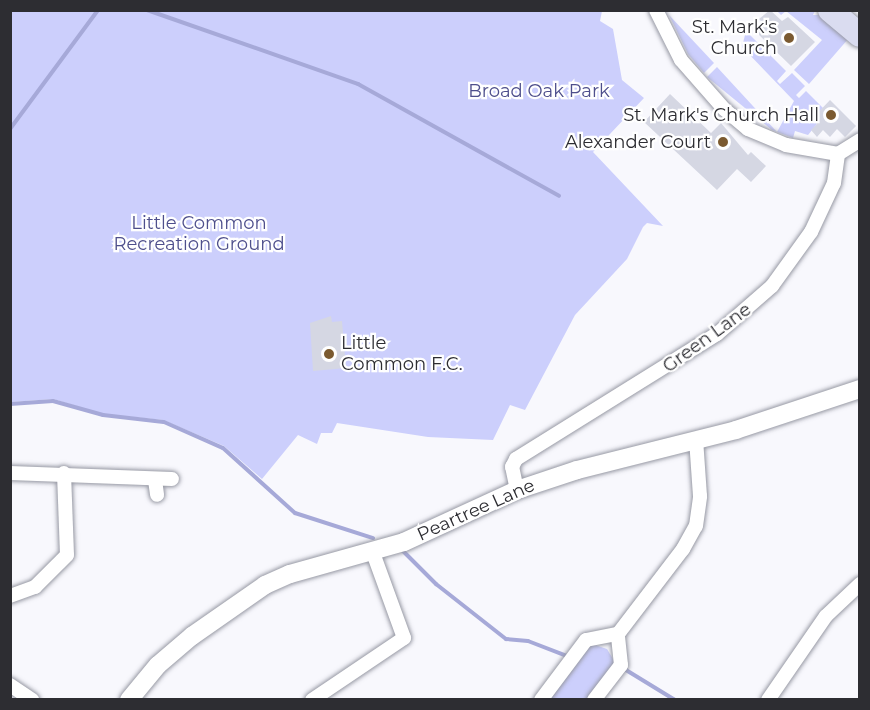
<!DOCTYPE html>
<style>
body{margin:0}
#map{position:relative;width:870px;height:710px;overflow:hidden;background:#f8f8fd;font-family:Montserrat,sans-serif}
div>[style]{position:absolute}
.green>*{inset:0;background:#cccffc}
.stream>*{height:4px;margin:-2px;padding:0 2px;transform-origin:2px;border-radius:2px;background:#a6a9d8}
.building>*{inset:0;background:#d5d7e3}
.roads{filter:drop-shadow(0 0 2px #9799a4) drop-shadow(0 0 2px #9799a4)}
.minor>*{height:14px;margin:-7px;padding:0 7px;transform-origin:7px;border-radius:7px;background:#fff}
.tertiary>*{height:18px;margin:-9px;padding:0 9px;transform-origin:9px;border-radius:9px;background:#fff}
.trunk>*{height:24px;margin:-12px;padding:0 12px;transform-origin:12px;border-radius:12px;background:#dadcf0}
.dots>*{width:16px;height:16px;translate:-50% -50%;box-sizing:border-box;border:3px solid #fff;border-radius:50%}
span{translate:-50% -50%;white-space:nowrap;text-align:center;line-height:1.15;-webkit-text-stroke:4.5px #fff;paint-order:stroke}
.poi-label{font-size:18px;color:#2d2d32}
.right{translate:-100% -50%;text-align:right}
.left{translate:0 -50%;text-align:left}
.park-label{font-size:18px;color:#4e4f8c}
.street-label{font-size:18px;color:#2d2d32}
.frame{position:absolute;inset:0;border:12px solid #2d2d32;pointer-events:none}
</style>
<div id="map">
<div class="green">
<i style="clip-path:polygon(11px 11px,602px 11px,600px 21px,613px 29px,622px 80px,644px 98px,593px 152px,663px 226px,647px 223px,643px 227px,627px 259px,575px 315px,525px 410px,510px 405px,493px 440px,428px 437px,337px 423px,332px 433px,321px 433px,317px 444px,298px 435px,262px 479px,224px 446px,163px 420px,103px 414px,53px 399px,11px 402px)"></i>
<i style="clip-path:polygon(777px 11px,815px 11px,813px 15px,820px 15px,849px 38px,809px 84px,794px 70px,822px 40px,786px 11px,781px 15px)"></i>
<i style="clip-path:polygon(669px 15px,714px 63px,704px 73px,688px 54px)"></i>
<i style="clip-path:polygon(746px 31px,786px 71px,777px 81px,780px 84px,792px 73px,805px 86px,796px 95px,799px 98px,806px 91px,823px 108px,812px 119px,817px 124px,808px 135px,795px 131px,793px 138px,772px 130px,707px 77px,717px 67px,777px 132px,794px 101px,742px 47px)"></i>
<i style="clip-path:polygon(589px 643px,607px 649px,616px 664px,589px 699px,547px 700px)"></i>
</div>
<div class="stream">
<i style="left:147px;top:10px;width:224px;rotate:19.3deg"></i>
<i style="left:358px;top:84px;width:230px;rotate:29.1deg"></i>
<i style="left:10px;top:129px;width:148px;rotate:-53.5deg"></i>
<i style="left:10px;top:404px;width:43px;rotate:-4deg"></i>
<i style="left:53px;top:401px;width:52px;rotate:15.6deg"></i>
<i style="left:103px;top:415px;width:61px;rotate:6.5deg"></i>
<i style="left:164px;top:422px;width:64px;rotate:23.8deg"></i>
<i style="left:223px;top:448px;width:97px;rotate:42.1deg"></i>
<i style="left:295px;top:513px;width:82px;rotate:17.8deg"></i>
<i style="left:403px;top:551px;width:47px;rotate:45deg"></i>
<i style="left:436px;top:584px;width:89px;rotate:38.2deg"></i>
<i style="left:506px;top:639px;width:22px;rotate:5deg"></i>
<i style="left:528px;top:641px;width:42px;rotate:21deg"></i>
<i style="left:626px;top:670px;width:57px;rotate:31.5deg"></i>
</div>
<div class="building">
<i style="clip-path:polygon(770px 10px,782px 21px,788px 17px,815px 42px,791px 66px,757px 33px,765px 25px,759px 19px)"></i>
<i style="clip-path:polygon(670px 94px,711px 133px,721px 123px,748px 155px,751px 152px,766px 166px,751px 182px,737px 169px,717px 190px,644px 122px)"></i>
<i style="clip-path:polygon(830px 100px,856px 126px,845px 137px,837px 129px,830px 137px,823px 130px,817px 137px,811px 130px,817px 124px,812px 119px)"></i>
<i style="clip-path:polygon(331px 316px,332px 322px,342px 321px,346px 368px,313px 371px,310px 323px)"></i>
</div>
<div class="roads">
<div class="minor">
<i style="left:656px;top:10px;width:56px;rotate:63.4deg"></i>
<i style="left:681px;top:60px;width:65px;rotate:48.7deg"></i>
<i style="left:724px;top:109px;width:31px;rotate:40deg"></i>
<i style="left:748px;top:129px;width:41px;rotate:22.8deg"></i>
<i style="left:786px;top:145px;width:53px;rotate:9.8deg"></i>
<i style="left:10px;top:473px;width:162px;rotate:2.1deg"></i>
<i style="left:155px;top:480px;width:15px;rotate:82deg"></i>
<i style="left:517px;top:490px;width:24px;rotate:-102deg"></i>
<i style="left:512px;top:467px;width:9px;rotate:-63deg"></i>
<i style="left:516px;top:459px;width:237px;rotate:-31.9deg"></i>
<i style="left:717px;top:334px;width:73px;rotate:-41.1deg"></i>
<i style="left:772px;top:286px;width:67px;rotate:-54.2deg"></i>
<i style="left:811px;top:232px;width:54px;rotate:-64.9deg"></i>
<i style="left:834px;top:183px;width:29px;rotate:-82deg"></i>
<i style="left:838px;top:154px;width:26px;rotate:-32deg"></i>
<i style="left:10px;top:596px;width:27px;rotate:-20deg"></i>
<i style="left:35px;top:587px;width:45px;rotate:-45deg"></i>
<i style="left:67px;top:555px;width:82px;rotate:-92.1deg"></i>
<i style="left:10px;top:685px;width:27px;rotate:34deg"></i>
<i style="left:312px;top:700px;width:111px;rotate:-34deg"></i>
<i style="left:404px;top:638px;width:90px;rotate:-110deg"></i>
<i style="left:541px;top:700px;width:75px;rotate:-53.1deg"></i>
<i style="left:586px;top:640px;width:33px;rotate:-11deg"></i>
<i style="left:618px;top:634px;width:107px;rotate:-52.6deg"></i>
<i style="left:683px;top:549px;width:26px;rotate:-61deg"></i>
<i style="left:696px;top:526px;width:30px;rotate:-82deg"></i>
<i style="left:700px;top:496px;width:57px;rotate:-94deg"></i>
<i style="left:594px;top:700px;width:44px;rotate:-52.4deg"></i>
<i style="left:621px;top:665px;width:31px;rotate:-96deg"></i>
<i style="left:768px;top:700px;width:102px;rotate:-55.4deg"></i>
<i style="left:826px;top:616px;width:47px;rotate:-43.3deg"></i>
</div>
<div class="tertiary">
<i style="left:129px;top:700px;width:45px;rotate:-50.4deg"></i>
<i style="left:158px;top:665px;width:45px;rotate:-40.5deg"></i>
<i style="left:192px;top:636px;width:89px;rotate:-34.9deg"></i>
<i style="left:265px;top:585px;width:27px;rotate:-24deg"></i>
<i style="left:290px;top:574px;width:118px;rotate:-15.7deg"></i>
<i style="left:404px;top:542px;width:124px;rotate:-24.7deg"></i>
<i style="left:517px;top:490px;width:63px;rotate:-18.4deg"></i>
<i style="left:577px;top:470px;width:164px;rotate:-14.1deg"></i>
<i style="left:736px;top:430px;width:131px;rotate:-18.3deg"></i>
</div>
<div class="trunk">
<i style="left:830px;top:10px;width:39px;rotate:40deg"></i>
</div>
</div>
<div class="dots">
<i style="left:789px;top:38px;background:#7b5a30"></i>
<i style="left:831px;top:115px;background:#7b5a30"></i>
<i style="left:723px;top:142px;background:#7b5a30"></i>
<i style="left:329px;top:354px;background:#7b5a30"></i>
</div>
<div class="poi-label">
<span class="right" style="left:777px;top:38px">St. Mark's<br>Church</span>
<span class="right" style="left:819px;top:115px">St. Mark's Church Hall</span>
<span class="right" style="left:711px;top:142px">Alexander Court</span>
<span class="left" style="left:341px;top:354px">Little<br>Common F.C.</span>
</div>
<div class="park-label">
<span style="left:539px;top:91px">Broad Oak Park</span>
<span style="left:199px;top:234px">Little Common<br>Recreation Ground</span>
</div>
<div class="street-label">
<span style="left:707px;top:338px;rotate:-36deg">Green Lane</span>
<span style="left:476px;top:510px;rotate:-24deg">Peartree Lane</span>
</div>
<div class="frame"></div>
</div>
